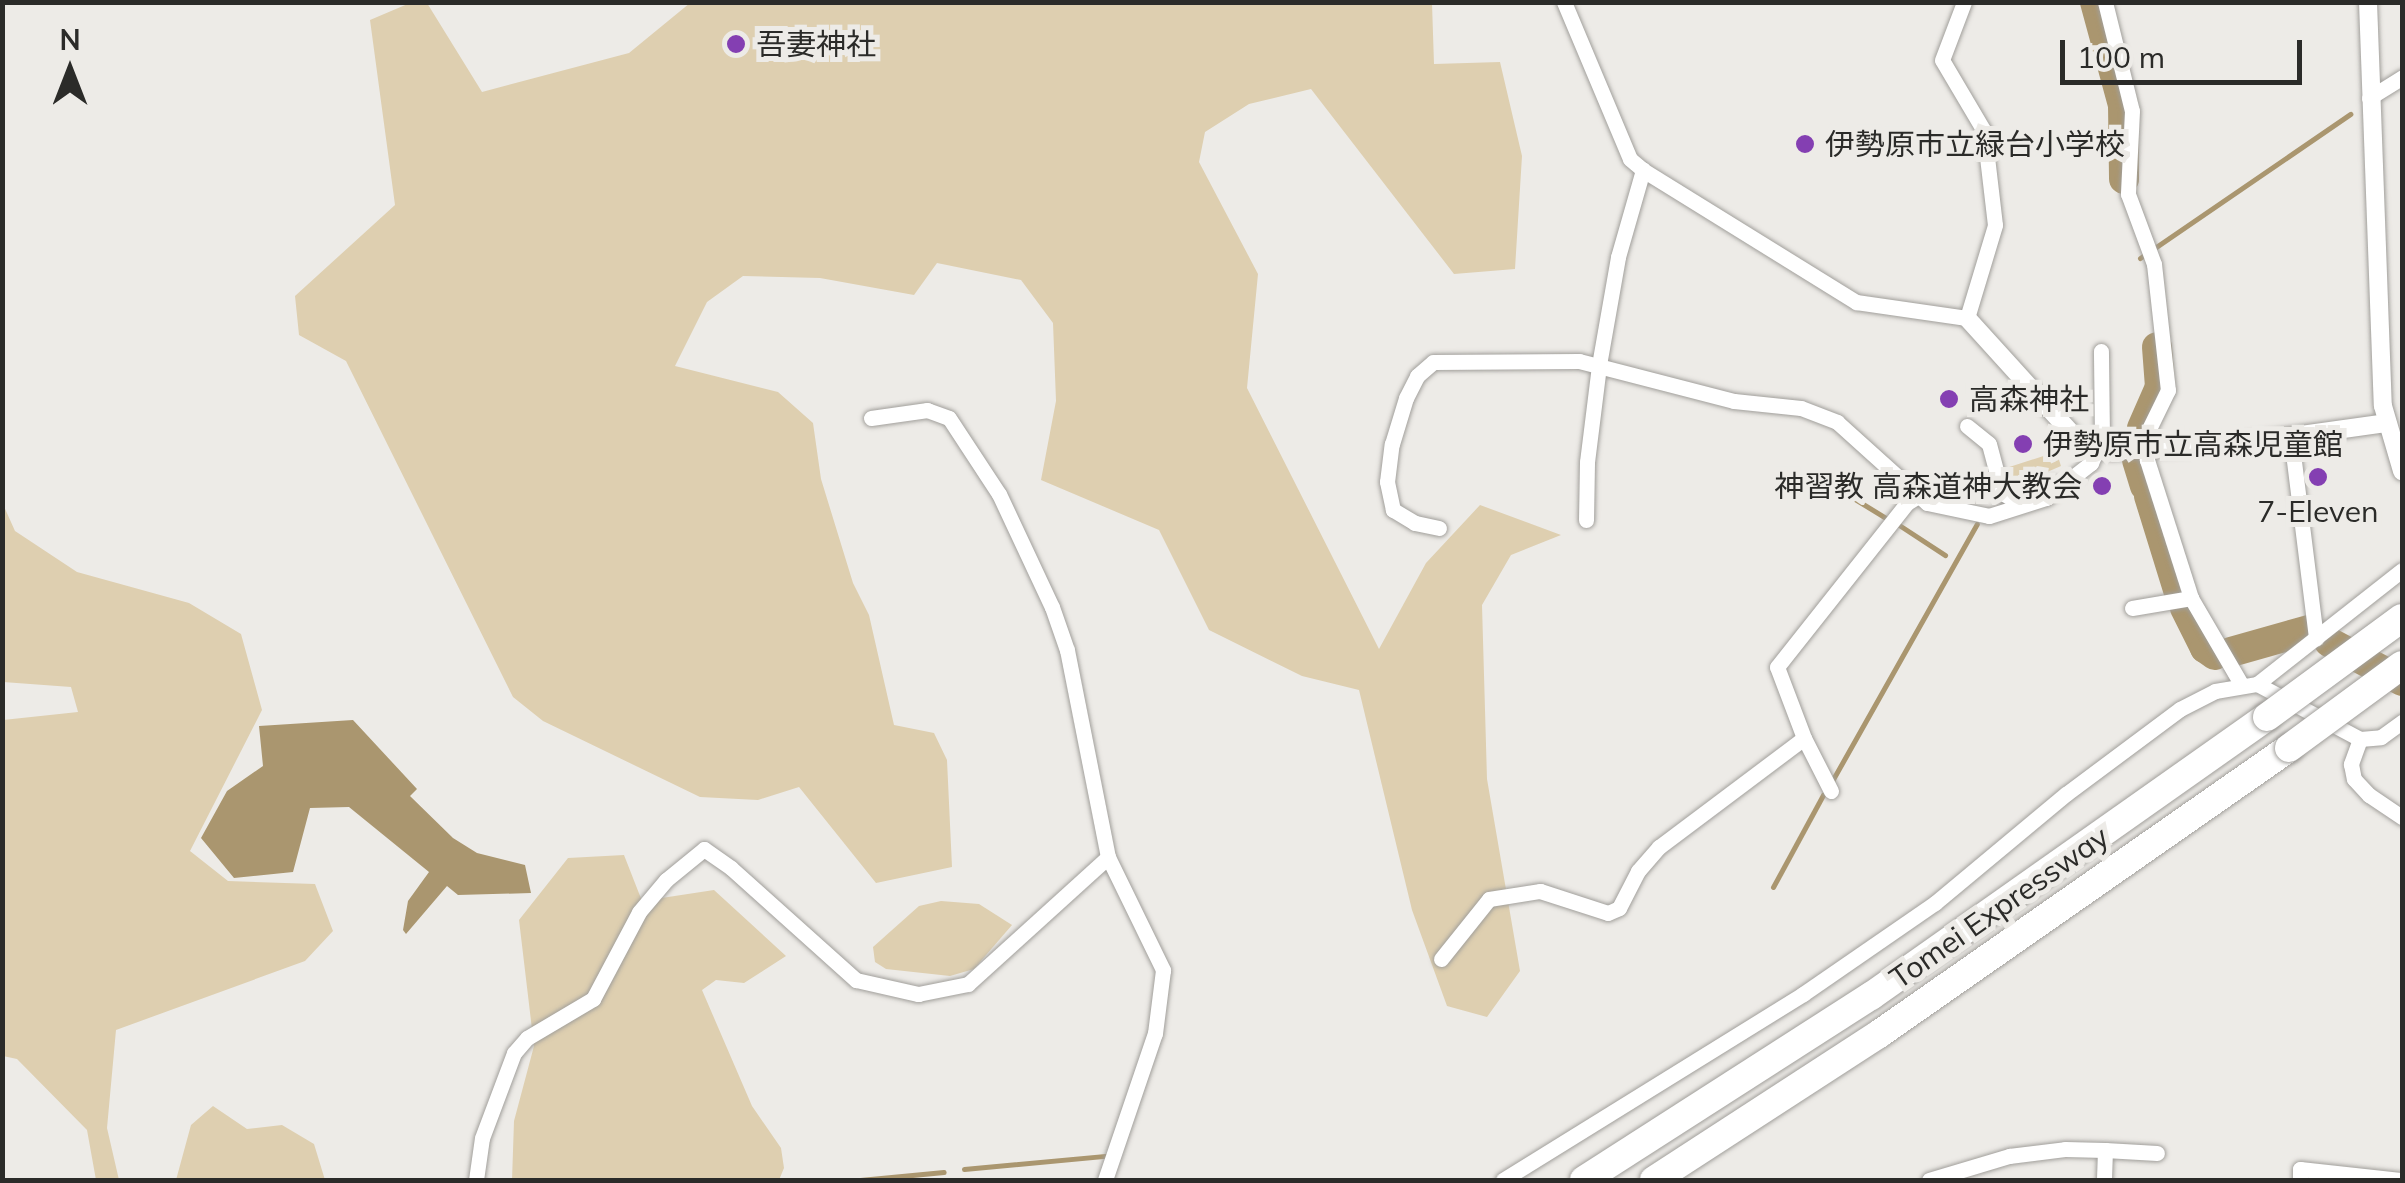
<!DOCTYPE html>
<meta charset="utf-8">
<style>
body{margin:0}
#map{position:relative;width:2405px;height:1183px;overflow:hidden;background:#edebe7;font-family:Mulish,"Noto Sans JP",sans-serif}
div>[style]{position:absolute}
.green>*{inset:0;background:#decfb0}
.water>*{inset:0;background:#aa966f}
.stream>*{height:5px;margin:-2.5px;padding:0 2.5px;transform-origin:2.5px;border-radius:2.5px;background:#aa966f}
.river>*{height:30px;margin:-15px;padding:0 15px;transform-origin:15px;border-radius:15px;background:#aa966f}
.roads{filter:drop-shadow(0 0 2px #a19f9b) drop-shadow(0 0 2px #a19f9b)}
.minor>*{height:15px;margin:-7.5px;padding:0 7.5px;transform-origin:7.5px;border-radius:7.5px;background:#fff}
.tertiary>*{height:18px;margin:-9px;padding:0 9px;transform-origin:9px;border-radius:9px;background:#fff}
.motorway>*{height:28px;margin:-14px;padding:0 14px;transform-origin:14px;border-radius:14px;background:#fff}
.bridges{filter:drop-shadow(0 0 2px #a19f9b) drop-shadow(0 0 2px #a19f9b)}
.motorway-bridge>*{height:28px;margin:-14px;padding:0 14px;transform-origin:14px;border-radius:14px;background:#fff}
.dots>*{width:28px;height:28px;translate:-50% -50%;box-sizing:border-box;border:5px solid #edebe7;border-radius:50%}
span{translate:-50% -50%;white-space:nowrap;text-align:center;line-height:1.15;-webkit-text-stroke:10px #edebe7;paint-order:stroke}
.poi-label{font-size:30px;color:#2b2b29}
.left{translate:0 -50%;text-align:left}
.right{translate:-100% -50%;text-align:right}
.street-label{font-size:30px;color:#2b2b29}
.frame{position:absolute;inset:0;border:5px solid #2b2b29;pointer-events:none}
.north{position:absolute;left:20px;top:20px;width:100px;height:100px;-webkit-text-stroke:8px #edebe7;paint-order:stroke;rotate:0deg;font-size:28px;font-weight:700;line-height:40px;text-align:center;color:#2b2b29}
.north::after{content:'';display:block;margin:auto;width:35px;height:45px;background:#2b2b29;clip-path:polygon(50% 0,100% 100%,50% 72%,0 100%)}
.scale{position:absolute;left:2060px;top:40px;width:242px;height:45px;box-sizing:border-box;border:5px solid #2b2b29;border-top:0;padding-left:12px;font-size:30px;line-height:35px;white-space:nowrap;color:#2b2b29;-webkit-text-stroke:8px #edebe7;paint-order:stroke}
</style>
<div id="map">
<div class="green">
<i style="clip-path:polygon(410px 3px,427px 3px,482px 92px,629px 53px,690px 3px,1432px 3px,1434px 64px,1500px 62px,1522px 156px,1515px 269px,1454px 274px,1311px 89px,1249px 104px,1205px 132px,1199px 162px,1258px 274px,1247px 388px,1379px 649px,1426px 563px,1480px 505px,1561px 535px,1511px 555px,1482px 605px,1487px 779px,1520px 971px,1487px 1017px,1447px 1006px,1412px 910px,1359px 690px,1302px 676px,1209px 630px,1159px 530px,1041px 480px,1056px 401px,1053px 323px,1021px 280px,937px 263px,914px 295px,820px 278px,743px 276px,707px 302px,675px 366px,778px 392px,813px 423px,821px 479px,853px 583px,869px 615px,894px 725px,934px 733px,947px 760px,952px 867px,876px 883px,799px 787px,758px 800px,700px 797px,543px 721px,513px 697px,346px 361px,299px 335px,295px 296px,395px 205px,370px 20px)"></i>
<i style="clip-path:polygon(2047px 423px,2061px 466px,2012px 487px,2003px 485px,2000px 470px,2053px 453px)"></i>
<i style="clip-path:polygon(2px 502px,15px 531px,77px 572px,189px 603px,241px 634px,262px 710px,190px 851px,228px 881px,315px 884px,333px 931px,305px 961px,116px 1030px,107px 1128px,119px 1180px,96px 1180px,87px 1130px,17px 1059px,3px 1056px,3px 720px,78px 712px,71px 687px,3px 682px)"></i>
<i style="clip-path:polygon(624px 855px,642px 901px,714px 890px,786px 956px,744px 983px,716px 980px,702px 990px,752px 1106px,781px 1148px,784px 1168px,779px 1180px,512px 1180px,514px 1121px,534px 1046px,519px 920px,568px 858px)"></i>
<i style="clip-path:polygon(941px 901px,979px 904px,1012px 925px,974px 969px,950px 976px,886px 969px,875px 962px,873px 947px,919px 906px)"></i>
<i style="clip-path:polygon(213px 1106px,247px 1129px,282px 1125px,314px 1144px,325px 1180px,176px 1180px,191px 1125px)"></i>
</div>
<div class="water">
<i style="clip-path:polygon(353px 720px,417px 789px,410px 796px,453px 838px,477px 853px,525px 865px,531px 893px,458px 895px,447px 886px,406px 934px,403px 930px,408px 901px,429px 872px,349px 807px,310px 808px,293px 872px,234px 878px,201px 838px,227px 791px,263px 766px,259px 726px)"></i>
</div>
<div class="stream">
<i style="left:2140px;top:258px;width:255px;rotate:-34.4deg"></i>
<i style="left:1822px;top:479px;width:75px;rotate:31.4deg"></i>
<i style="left:1899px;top:525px;width:55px;rotate:33.1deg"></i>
<i style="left:1832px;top:781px;width:295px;rotate:-60.6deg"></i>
<i style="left:1773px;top:887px;width:105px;rotate:-61.5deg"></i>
<i style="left:964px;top:1169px;width:142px;rotate:-5.3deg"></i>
<i style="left:860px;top:1180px;width:84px;rotate:-5.4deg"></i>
</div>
<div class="river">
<i style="left:2095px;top:2px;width:107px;rotate:74.8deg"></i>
<i style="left:2123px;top:105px;width:74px;rotate:89.2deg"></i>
<i style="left:2142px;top:428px;width:45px;rotate:-66.3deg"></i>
<i style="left:2160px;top:387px;width:40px;rotate:-94.3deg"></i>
<i style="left:2137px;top:460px;width:27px;rotate:73deg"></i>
<i style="left:2149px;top:496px;width:105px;rotate:72.8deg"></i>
<i style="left:2185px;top:608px;width:45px;rotate:63.4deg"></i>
<i style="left:2205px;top:648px;width:12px;rotate:35deg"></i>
<i style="left:2329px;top:642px;width:83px;rotate:28.1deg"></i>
<i style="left:2231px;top:652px;width:81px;rotate:-15.8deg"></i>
</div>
<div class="roads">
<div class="minor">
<i style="left:1564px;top:2px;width:170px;rotate:67.2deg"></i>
<i style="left:1630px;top:159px;width:17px;rotate:40deg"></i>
<i style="left:1643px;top:170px;width:251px;rotate:31.8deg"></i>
<i style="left:1856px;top:302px;width:112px;rotate:8.2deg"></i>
<i style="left:1967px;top:318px;width:97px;rotate:-73.2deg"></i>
<i style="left:1995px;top:225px;width:95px;rotate:-96.7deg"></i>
<i style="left:1984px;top:131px;width:82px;rotate:-120.6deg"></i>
<i style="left:1942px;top:60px;width:62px;rotate:-69.2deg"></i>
<i style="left:2105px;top:2px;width:112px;rotate:76.1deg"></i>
<i style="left:2132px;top:111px;width:83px;rotate:92.8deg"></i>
<i style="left:2128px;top:194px;width:75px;rotate:69.6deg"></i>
<i style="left:2154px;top:264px;width:127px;rotate:83.7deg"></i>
<i style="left:2168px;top:390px;width:43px;rotate:116deg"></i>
<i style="left:2149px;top:429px;width:31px;rotate:94deg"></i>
<i style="left:2147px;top:460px;width:145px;rotate:72.3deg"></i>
<i style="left:2191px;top:598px;width:99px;rotate:59.8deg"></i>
<i style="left:2369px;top:98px;width:39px;rotate:-32deg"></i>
<i style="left:871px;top:418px;width:57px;rotate:-8.1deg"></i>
<i style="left:927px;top:410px;width:23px;rotate:20deg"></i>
<i style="left:949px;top:418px;width:91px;rotate:56.7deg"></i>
<i style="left:999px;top:494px;width:125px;rotate:64.9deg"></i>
<i style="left:1052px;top:607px;width:46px;rotate:70.8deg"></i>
<i style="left:1067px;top:650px;width:211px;rotate:78.8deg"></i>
<i style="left:1108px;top:857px;width:126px;rotate:64deg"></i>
<i style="left:1163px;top:970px;width:64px;rotate:97.2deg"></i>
<i style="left:1155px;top:1033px;width:155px;rotate:108.8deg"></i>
<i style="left:1967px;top:426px;width:28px;rotate:39deg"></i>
<i style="left:1989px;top:444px;width:51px;rotate:75.1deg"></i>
<i style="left:2002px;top:493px;width:10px;rotate:29deg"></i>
<i style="left:2011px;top:498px;width:43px;rotate:-20.6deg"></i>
<i style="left:2051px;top:483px;width:10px;rotate:29deg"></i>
<i style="left:2291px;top:437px;width:203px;rotate:82.9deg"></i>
<i style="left:1586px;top:520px;width:58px;rotate:-89deg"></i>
<i style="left:1587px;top:462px;width:98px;rotate:-82.9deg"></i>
<i style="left:1599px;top:365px;width:110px;rotate:-80deg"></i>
<i style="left:1618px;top:257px;width:91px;rotate:-74deg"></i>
<i style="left:1439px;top:528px;width:25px;rotate:-168deg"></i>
<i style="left:1415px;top:523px;width:26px;rotate:-149deg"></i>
<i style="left:1393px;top:510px;width:29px;rotate:-102deg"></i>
<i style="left:1387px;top:482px;width:38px;rotate:-83deg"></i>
<i style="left:1392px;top:444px;width:48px;rotate:-73.1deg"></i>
<i style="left:1406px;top:398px;width:25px;rotate:-63deg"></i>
<i style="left:1417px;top:376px;width:21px;rotate:-41deg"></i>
<i style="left:1433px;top:362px;width:146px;rotate:-0.4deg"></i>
<i style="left:1579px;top:361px;width:160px;rotate:14.5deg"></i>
<i style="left:1734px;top:401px;width:67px;rotate:6deg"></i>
<i style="left:1801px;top:408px;width:39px;rotate:21deg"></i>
<i style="left:1837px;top:422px;width:121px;rotate:42deg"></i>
<i style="left:1927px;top:503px;width:63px;rotate:11.8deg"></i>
<i style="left:1989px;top:516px;width:60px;rotate:-17.5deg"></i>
<i style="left:2046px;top:498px;width:57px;rotate:-37.9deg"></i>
<i style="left:2091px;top:463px;width:28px;rotate:-67deg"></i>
<i style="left:2102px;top:437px;width:86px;rotate:-90.7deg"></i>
<i style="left:2132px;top:608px;width:60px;rotate:-9.6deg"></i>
<i style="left:2257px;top:684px;width:184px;rotate:-38.2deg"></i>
<i style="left:2360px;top:739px;width:27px;rotate:110deg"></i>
<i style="left:2351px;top:764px;width:15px;rotate:79deg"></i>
<i style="left:2354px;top:779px;width:22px;rotate:47deg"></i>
<i style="left:2369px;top:795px;width:40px;rotate:34deg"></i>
<i style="left:1831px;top:791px;width:59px;rotate:-117deg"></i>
<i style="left:1804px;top:738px;width:76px;rotate:-110.8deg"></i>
<i style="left:1777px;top:667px;width:209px;rotate:-51.6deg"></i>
<i style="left:1907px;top:503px;width:13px;rotate:-32deg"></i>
<i style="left:1441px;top:959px;width:77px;rotate:-51.3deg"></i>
<i style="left:1489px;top:899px;width:52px;rotate:-8.9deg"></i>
<i style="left:1540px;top:891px;width:71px;rotate:17.9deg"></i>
<i style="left:1608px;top:913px;width:12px;rotate:-24deg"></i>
<i style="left:1619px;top:908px;width:42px;rotate:-62.8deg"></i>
<i style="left:1638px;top:871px;width:32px;rotate:-49deg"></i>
<i style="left:1659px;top:847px;width:181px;rotate:-36.9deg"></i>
<i style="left:2105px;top:1150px;width:52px;rotate:3.3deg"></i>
<i style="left:476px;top:1180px;width:42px;rotate:-81.9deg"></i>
<i style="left:482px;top:1138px;width:91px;rotate:-69.4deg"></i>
<i style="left:514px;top:1053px;width:20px;rotate:-49deg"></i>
<i style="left:527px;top:1038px;width:77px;rotate:-30.6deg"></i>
<i style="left:593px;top:999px;width:98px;rotate:-62.1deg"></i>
<i style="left:639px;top:912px;width:42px;rotate:-49.8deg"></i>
<i style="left:666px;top:880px;width:49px;rotate:-39.2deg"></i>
<i style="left:704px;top:849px;width:33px;rotate:35deg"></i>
<i style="left:731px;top:868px;width:168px;rotate:41.9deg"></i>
<i style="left:856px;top:980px;width:64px;rotate:12.7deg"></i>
<i style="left:918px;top:994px;width:51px;rotate:-11.3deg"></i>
<i style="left:968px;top:984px;width:189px;rotate:-42.2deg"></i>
<i style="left:1503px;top:1180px;width:353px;rotate:-31.8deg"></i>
<i style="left:1803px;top:994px;width:160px;rotate:-34.6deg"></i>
<i style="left:1935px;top:903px;width:170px;rotate:-39.8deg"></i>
<i style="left:2066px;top:794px;width:142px;rotate:-36.7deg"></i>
<i style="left:2180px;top:709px;width:39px;rotate:-27deg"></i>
<i style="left:2215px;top:691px;width:43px;rotate:-9.5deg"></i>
<i style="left:2257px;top:684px;width:117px;rotate:28.1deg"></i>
<i style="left:2360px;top:739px;width:21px;rotate:-5deg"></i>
<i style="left:2381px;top:737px;width:26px;rotate:-36deg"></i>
<i style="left:1929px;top:1180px;width:84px;rotate:-16.7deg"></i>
<i style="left:2009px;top:1156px;width:56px;rotate:-7.1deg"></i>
<i style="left:2065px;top:1149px;width:40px;rotate:1.4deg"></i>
<i style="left:2105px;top:1150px;width:30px;rotate:92deg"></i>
<i style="left:2300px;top:1180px;width:11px;rotate:-90deg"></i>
<i style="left:2300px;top:1169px;width:103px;rotate:6.2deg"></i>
</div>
<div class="tertiary">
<i style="left:2368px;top:2px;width:404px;rotate:87.9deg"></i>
<i style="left:2383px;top:406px;width:68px;rotate:73.7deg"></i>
<i style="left:1967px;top:318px;width:158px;rotate:47.8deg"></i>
<i style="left:2073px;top:435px;width:21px;rotate:35deg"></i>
<i style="left:2090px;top:447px;width:21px;rotate:11deg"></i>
<i style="left:2111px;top:451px;width:133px;rotate:-3.4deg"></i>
<i style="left:2244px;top:443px;width:143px;rotate:-8deg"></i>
</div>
<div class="motorway">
<i style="left:1584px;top:1180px;width:341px;rotate:-32.7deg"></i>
<i style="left:1871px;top:996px;width:484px;rotate:-35.2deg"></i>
<i style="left:1654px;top:1180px;width:268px;rotate:-33deg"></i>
<i style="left:1879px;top:1034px;width:500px;rotate:-34.9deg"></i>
</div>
</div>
<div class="bridges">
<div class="motorway-bridge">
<i style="left:2267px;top:717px;width:167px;rotate:-36.3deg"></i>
<i style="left:2289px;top:748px;width:140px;rotate:-36.3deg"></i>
</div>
</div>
<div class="dots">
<i style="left:736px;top:44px;background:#843fb2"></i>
<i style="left:1805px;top:144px;background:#843fb2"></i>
<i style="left:1949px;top:399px;background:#843fb2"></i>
<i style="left:2023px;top:444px;background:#843fb2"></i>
<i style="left:2318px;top:477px;background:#843fb2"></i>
<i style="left:2102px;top:486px;background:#843fb2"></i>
</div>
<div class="poi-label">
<span class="left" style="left:756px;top:44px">吾妻神社</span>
<span class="left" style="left:1825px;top:144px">伊勢原市立緑台小学校</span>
<span class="left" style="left:1969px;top:399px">高森神社</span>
<span class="left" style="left:2043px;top:444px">伊勢原市立高森児童館</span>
<span class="right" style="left:2082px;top:486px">神習教 高森道神大教会</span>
<span style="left:2318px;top:511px">7-Eleven</span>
</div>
<div class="street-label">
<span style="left:1999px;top:907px;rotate:-35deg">Tomei Expressway</span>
</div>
<div class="frame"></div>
<div class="north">N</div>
<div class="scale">100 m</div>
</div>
